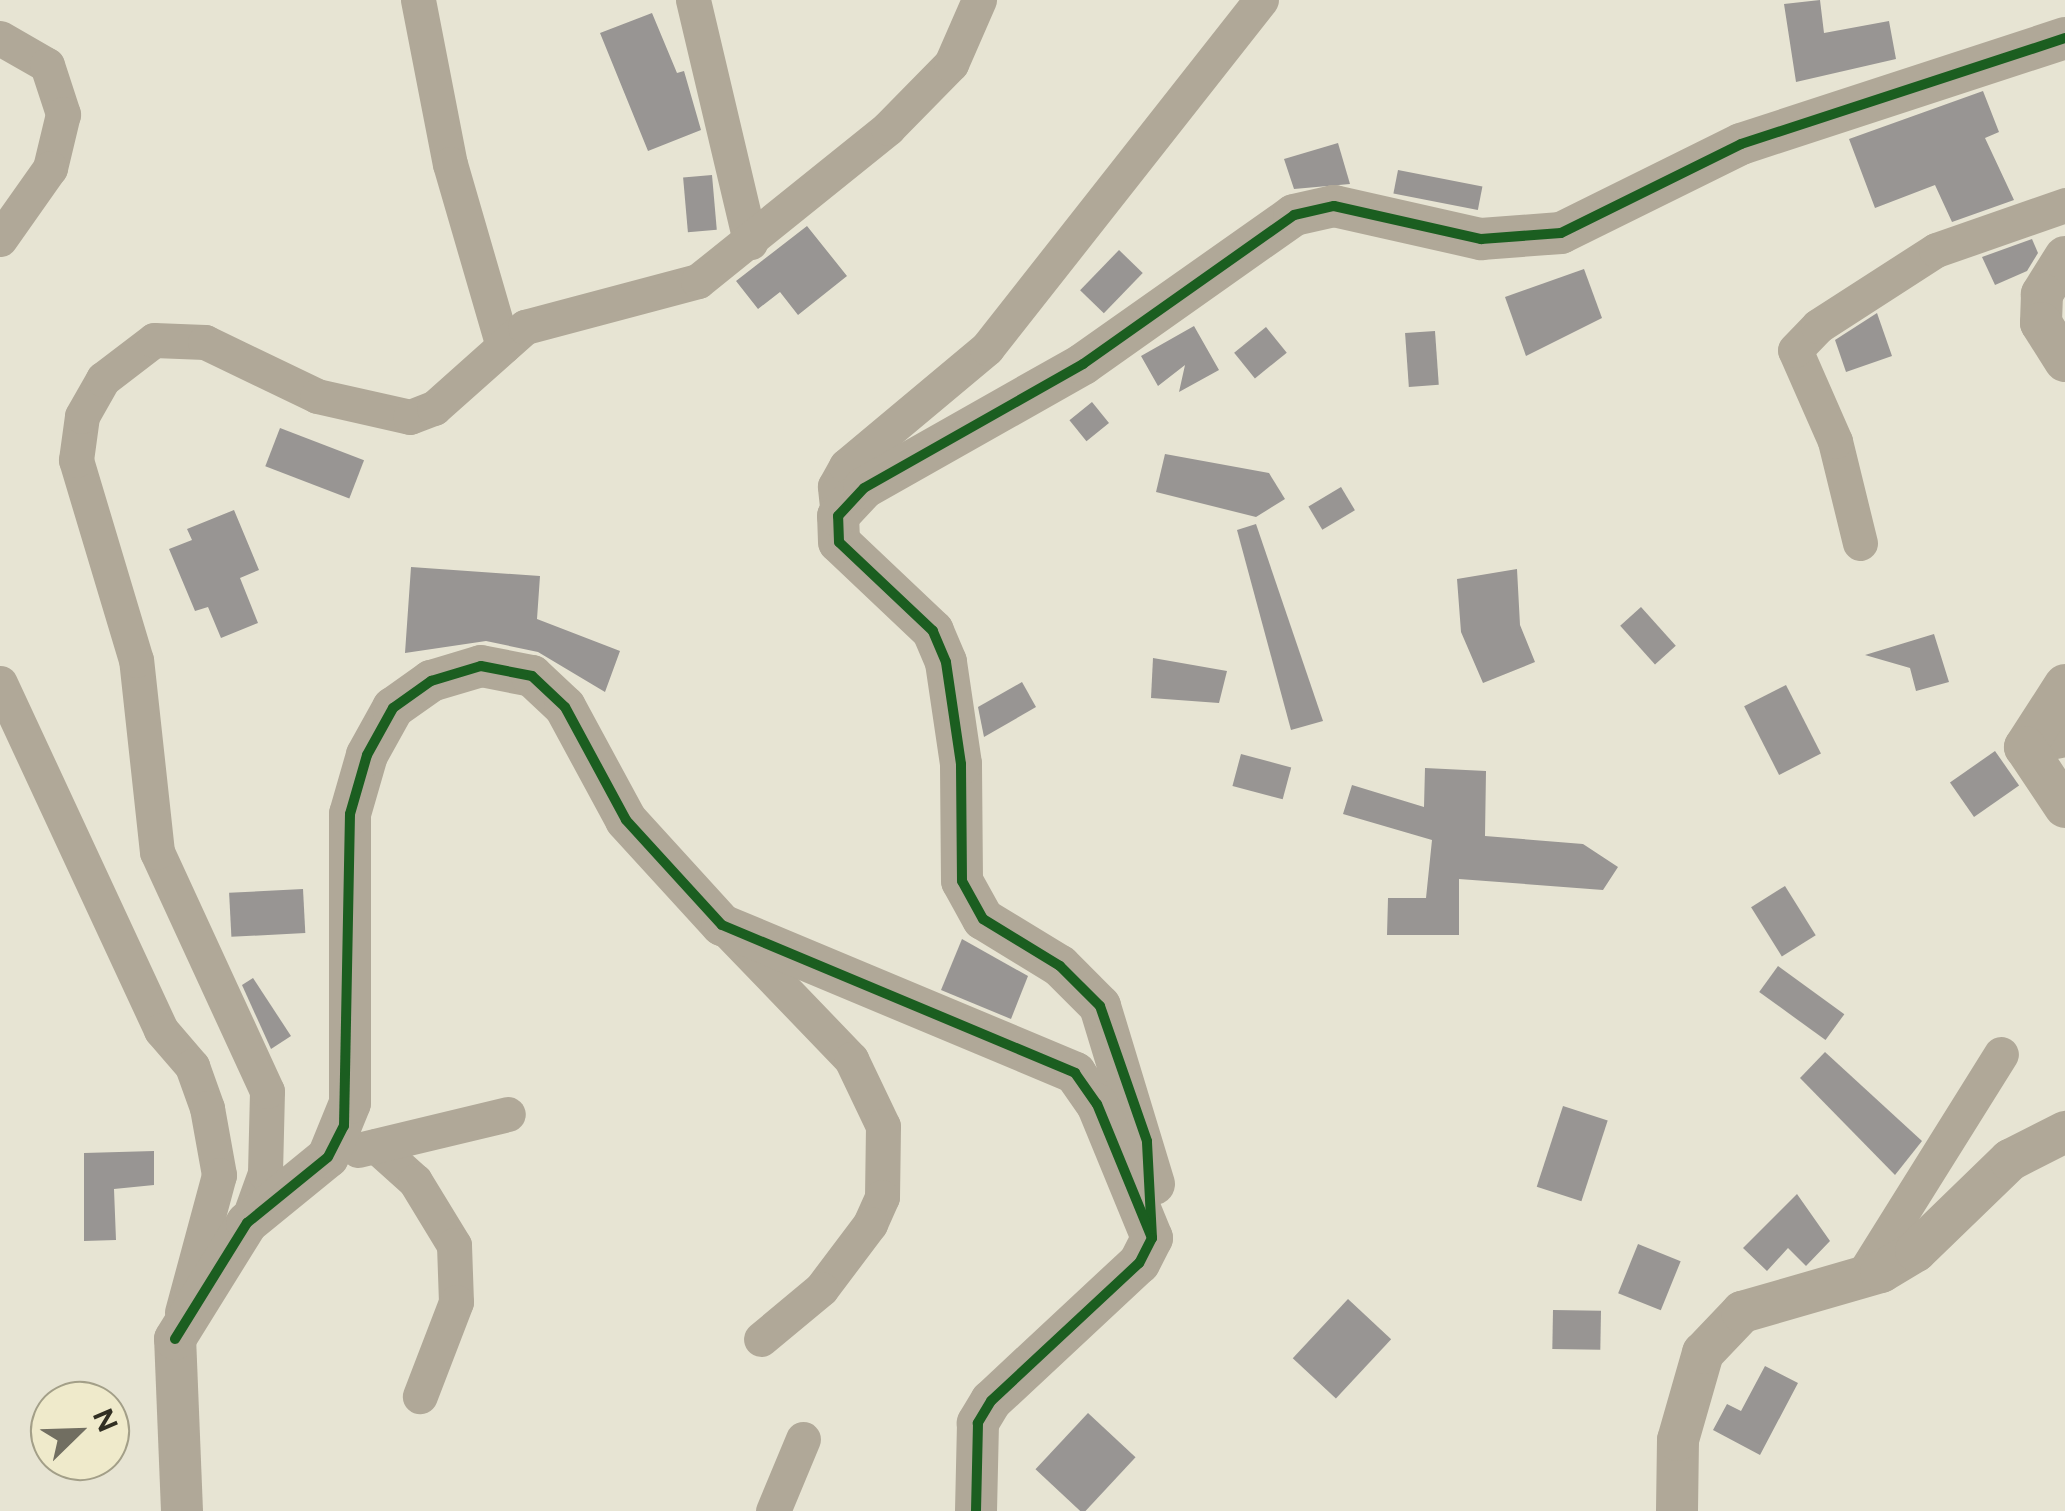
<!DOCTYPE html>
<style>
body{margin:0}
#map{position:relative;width:2065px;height:1511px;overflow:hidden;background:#e7e4d3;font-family:Figtree,sans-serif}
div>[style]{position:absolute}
.building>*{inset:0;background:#989593;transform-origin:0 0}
.minor>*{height:35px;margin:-17.5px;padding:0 17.5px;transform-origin:17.5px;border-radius:17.5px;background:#b0a898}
.tertiary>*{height:42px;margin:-21px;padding:0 21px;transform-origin:21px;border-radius:21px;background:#b0a898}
.cycleway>*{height:10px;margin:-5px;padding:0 5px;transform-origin:5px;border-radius:5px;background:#1b5e20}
span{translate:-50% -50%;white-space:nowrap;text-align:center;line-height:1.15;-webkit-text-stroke:10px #efeacb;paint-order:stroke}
.north{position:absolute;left:30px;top:1381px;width:100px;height:100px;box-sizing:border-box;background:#efeacb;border:2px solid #a39f88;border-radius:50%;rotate:67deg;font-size:28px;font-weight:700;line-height:40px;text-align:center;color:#312f23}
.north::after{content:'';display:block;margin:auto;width:35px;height:45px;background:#716e61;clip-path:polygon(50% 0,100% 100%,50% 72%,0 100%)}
</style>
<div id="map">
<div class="building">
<i style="clip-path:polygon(1820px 0,1824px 33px,1889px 21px,1896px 59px,1796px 82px,1784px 4px)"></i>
<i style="clip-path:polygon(652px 13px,677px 73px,684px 71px,701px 130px,648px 151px,600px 33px)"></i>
<i style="clip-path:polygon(1983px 91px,1999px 132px,1985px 138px,2014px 200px,1952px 222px,1935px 185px,1875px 208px,1849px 139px)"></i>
<i style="clip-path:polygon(1338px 143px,1350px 184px,1294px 189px,1284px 159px)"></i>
<i style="left:1398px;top:170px;width:86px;height:24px;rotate:11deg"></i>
<i style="left:712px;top:175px;width:55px;height:29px;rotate:85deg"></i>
<i style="clip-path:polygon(807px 226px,847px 276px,798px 315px,780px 292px,758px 309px,736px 281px)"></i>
<i style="clip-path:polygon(2032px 239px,2038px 253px,2027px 271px,1995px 285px,1982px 257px)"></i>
<i style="left:1119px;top:250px;width:33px;height:56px;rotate:44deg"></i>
<i style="clip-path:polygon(1584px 269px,1602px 318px,1526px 356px,1505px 297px)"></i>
<i style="clip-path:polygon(1877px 313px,1892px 356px,1846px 372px,1835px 340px)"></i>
<i style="clip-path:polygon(1194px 326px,1219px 370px,1179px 392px,1185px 365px,1158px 386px,1141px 356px)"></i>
<i style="left:1266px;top:327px;width:33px;height:41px;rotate:51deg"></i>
<i style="left:1435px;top:331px;width:54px;height:30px;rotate:86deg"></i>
<i style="left:1092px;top:402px;width:27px;height:29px;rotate:51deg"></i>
<i style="left:280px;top:428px;width:90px;height:41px;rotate:21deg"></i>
<i style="clip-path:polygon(1165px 454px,1269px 473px,1285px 499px,1256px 517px,1156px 492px)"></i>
<i style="left:1341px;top:487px;width:27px;height:38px;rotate:59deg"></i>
<i style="clip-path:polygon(234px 510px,259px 570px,240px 578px,258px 623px,221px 638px,208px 607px,195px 611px,169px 549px,192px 540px,187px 529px)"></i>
<i style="clip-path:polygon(1256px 524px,1323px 721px,1291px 730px,1237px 530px)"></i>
<i style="clip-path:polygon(411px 567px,540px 576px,537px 619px,620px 651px,605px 692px,538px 652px,486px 641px,405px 653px)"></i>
<i style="clip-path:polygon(1517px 569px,1520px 625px,1535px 662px,1483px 683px,1461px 632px,1457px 579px)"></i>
<i style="left:1641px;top:607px;width:52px;height:28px;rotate:48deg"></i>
<i style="clip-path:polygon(1934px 634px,1949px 682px,1916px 691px,1910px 668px,1865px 655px)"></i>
<i style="clip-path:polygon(1153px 658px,1227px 671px,1219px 703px,1151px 698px)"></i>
<i style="clip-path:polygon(1022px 682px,1036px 707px,984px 737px,978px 707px)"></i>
<i style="left:1786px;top:685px;width:77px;height:47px;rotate:63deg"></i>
<i style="left:1995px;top:751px;width:42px;height:55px;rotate:55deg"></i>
<i style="left:1241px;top:754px;width:52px;height:33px;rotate:15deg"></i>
<i style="clip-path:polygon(1425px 768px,1486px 771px,1485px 836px,1583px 844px,1618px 867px,1603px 890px,1459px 879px,1459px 935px,1387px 935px,1388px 898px,1426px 898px,1432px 840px,1343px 814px,1352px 785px,1424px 807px)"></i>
<i style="left:1785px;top:886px;width:58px;height:40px;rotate:58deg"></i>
<i style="left:303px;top:889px;width:44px;height:74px;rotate:87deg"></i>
<i style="clip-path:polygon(962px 939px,1028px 976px,1011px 1019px,941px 990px)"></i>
<i style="left:1778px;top:966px;width:82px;height:32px;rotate:36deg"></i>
<i style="clip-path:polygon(253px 978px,291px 1036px,271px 1049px,242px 985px)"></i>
<i style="clip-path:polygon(1825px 1052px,1922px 1141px,1895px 1175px,1800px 1078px)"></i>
<i style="left:1563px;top:1106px;width:47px;height:85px;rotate:18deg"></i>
<i style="clip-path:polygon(154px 1151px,154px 1185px,114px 1189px,116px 1240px,84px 1241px,84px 1153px)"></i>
<i style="clip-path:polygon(1797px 1194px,1830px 1241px,1806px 1266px,1788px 1248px,1767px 1271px,1743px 1248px)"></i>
<i style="left:1638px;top:1244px;width:46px;height:53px;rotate:22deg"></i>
<i style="left:1348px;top:1299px;width:59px;height:81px;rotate:43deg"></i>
<i style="left:1553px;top:1310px;width:48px;height:39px;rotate:1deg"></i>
<i style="clip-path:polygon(1765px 1366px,1798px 1383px,1760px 1455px,1713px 1430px,1727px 1404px,1741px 1411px)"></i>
<i style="left:1088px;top:1413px;width:65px;height:77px;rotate:43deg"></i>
</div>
<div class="minor">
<i style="left:418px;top:0;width:167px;rotate:79deg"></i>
<i style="left:450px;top:164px;width:190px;rotate:73.8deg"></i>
<i style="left:693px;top:0;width:249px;rotate:76.7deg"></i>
<i style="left:0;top:38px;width:54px;rotate:29.9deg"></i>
<i style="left:47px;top:65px;width:52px;rotate:71.9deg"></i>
<i style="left:63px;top:114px;width:56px;rotate:103.5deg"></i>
<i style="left:50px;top:168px;width:87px;rotate:125.2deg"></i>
<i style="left:838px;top:516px;width:30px;rotate:-96deg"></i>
<i style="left:835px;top:486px;width:23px;rotate:-61deg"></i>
<i style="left:846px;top:466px;width:184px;rotate:-39.9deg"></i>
<i style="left:987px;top:348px;width:443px;rotate:-51.8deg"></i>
<i style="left:1860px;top:543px;width:105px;rotate:-103.8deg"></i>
<i style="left:1835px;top:441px;width:99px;rotate:-113.7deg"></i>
<i style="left:1795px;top:350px;width:33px;rotate:-46deg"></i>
<i style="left:1818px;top:326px;width:140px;rotate:-32.8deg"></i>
<i style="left:1936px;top:250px;width:137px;rotate:-19.2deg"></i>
<i style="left:0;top:683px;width:383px;rotate:65.1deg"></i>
<i style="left:161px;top:1030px;width:48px;rotate:49.3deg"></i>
<i style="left:192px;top:1066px;width:45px;rotate:70.3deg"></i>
<i style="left:207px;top:1108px;width:68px;rotate:79.8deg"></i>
<i style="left:219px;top:1175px;width:142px;rotate:105.1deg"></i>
<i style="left:2025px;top:747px;width:41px;rotate:-11.3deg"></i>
<i style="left:723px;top:926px;width:185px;rotate:46.1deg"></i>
<i style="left:851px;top:1059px;width:74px;rotate:64.5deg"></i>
<i style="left:883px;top:1126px;width:71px;rotate:90.8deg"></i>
<i style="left:882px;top:1197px;width:30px;rotate:114deg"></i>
<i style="left:870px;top:1224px;width:81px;rotate:127deg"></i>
<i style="left:821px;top:1289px;width:78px;rotate:140.2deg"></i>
<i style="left:376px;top:1146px;width:52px;rotate:41.9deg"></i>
<i style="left:415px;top:1181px;width:75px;rotate:58.6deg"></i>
<i style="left:454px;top:1245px;width:57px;rotate:88deg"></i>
<i style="left:456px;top:1302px;width:101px;rotate:111deg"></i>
<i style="left:358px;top:1150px;width:154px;rotate:-13.5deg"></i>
<i style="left:247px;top:1223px;width:53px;rotate:-70.2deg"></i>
<i style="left:265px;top:1173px;width:82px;rotate:-88.6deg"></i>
<i style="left:267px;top:1091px;width:263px;rotate:-114.7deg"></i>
<i style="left:157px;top:852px;width:193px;rotate:-96.2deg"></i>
<i style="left:136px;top:660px;width:209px;rotate:-106.7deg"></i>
<i style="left:76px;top:460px;width:44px;rotate:-82.2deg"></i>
<i style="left:82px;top:416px;width:43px;rotate:-60.4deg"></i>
<i style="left:103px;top:379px;width:64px;rotate:-37.4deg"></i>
<i style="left:154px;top:340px;width:51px;rotate:2.2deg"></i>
<i style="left:205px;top:342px;width:124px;rotate:25.7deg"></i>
<i style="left:317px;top:396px;width:95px;rotate:12.7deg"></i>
<i style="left:410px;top:417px;width:26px;rotate:-21deg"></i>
<i style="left:434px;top:408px;width:122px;rotate:-41.7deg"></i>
<i style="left:525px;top:327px;width:179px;rotate:-14.9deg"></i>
<i style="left:698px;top:281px;width:244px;rotate:-38.8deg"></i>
<i style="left:888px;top:128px;width:90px;rotate:-45.5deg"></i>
<i style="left:951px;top:64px;width:70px;rotate:-66.4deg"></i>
<i style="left:1861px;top:1278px;width:264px;rotate:-58deg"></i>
<i style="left:773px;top:1511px;width:78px;rotate:-67.4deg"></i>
</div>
<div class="tertiary">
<i style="left:2065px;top:257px;width:44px;rotate:121.9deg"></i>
<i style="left:2042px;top:294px;width:29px;rotate:92deg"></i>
<i style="left:2041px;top:323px;width:45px;rotate:57.7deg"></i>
<i style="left:2065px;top:685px;width:74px;rotate:122.8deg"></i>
<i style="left:2025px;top:747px;width:72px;rotate:56.3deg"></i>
<i style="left:1154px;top:1184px;width:186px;rotate:-106.9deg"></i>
<i style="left:1100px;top:1006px;width:57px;rotate:-135deg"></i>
<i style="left:1060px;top:966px;width:90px;rotate:-148.6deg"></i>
<i style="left:983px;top:919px;width:43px;rotate:-118.9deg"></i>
<i style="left:962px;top:881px;width:117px;rotate:-90.5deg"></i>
<i style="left:961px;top:764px;width:103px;rotate:-98.4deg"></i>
<i style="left:946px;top:662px;width:34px;rotate:-113deg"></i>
<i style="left:933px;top:631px;width:129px;rotate:-136.6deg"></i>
<i style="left:839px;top:542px;width:26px;rotate:-92deg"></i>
<i style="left:838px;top:516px;width:38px;rotate:-47deg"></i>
<i style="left:864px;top:488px;width:252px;rotate:-29.5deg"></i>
<i style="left:1083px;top:364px;width:258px;rotate:-35.2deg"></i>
<i style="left:1294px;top:215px;width:41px;rotate:-12.7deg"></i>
<i style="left:1334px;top:206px;width:151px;rotate:12.7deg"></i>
<i style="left:1481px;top:239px;width:80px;rotate:-4.3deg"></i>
<i style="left:1561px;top:233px;width:201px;rotate:-26.3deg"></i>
<i style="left:1741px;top:144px;width:341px;rotate:-18.1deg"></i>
<i style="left:182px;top:1511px;width:172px;rotate:-92.3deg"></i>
<i style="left:175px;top:1339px;width:137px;rotate:-58.2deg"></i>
<i style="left:247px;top:1223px;width:104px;rotate:-39.2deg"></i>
<i style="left:328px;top:1157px;width:58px;rotate:-67.8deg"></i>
<i style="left:350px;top:1103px;width:289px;rotate:-90deg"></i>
<i style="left:350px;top:814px;width:61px;rotate:-73.9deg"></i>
<i style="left:367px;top:755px;width:54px;rotate:-61deg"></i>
<i style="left:393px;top:708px;width:47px;rotate:-35.4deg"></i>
<i style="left:431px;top:681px;width:52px;rotate:-16.7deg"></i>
<i style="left:481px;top:666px;width:52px;rotate:11.1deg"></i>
<i style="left:532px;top:676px;width:45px;rotate:43.2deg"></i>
<i style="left:565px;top:707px;width:128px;rotate:61.6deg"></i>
<i style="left:626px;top:820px;width:142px;rotate:47.6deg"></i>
<i style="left:722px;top:925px;width:383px;rotate:22.7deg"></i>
<i style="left:1075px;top:1073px;width:38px;rotate:55deg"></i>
<i style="left:1097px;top:1104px;width:145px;rotate:67.7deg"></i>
<i style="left:1152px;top:1238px;width:28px;rotate:117deg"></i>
<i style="left:1139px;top:1263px;width:202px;rotate:137deg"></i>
<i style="left:991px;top:1401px;width:26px;rotate:121deg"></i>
<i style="left:978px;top:1423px;width:88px;rotate:91.3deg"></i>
<i style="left:1677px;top:1511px;width:71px;rotate:-89.2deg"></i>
<i style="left:1678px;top:1440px;width:91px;rotate:-74deg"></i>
<i style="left:1703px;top:1353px;width:57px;rotate:-46.4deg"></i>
<i style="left:1742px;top:1312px;width:145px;rotate:-16.1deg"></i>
<i style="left:1881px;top:1272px;width:41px;rotate:-31deg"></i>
<i style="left:1916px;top:1251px;width:131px;rotate:-44.1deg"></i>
<i style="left:2010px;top:1160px;width:62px;rotate:-27deg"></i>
</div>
<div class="cycleway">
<i style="left:1152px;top:1238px;width:97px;rotate:-93deg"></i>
<i style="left:1147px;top:1141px;width:143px;rotate:-109.2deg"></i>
<i style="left:1100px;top:1006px;width:57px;rotate:-135deg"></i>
<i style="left:1060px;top:966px;width:90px;rotate:-148.6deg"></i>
<i style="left:983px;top:919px;width:43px;rotate:-118.9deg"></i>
<i style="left:962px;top:881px;width:117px;rotate:-90.5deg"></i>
<i style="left:961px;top:764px;width:103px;rotate:-98.4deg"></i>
<i style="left:946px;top:662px;width:34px;rotate:-113deg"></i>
<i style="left:933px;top:631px;width:129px;rotate:-136.6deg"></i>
<i style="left:839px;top:542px;width:26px;rotate:-92deg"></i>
<i style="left:838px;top:516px;width:38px;rotate:-47deg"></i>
<i style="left:864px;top:488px;width:252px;rotate:-29.5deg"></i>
<i style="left:1083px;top:364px;width:258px;rotate:-35.2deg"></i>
<i style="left:1294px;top:215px;width:41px;rotate:-12.7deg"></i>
<i style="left:1334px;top:206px;width:151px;rotate:12.7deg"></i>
<i style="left:1481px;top:239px;width:80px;rotate:-4.3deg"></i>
<i style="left:1561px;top:233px;width:201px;rotate:-26.3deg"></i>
<i style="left:1741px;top:144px;width:341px;rotate:-18.1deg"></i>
<i style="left:175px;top:1339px;width:137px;rotate:-58.2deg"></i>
<i style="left:247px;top:1223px;width:104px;rotate:-39.2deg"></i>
<i style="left:328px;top:1157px;width:35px;rotate:-63deg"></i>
<i style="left:344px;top:1126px;width:312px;rotate:-88.9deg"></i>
<i style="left:350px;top:814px;width:61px;rotate:-73.9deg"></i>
<i style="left:367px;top:755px;width:54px;rotate:-61deg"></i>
<i style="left:393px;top:708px;width:47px;rotate:-35.4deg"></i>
<i style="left:431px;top:681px;width:52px;rotate:-16.7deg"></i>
<i style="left:481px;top:666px;width:52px;rotate:11.1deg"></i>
<i style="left:532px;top:676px;width:45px;rotate:43.2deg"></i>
<i style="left:565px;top:707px;width:128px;rotate:61.6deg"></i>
<i style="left:626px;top:820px;width:142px;rotate:47.6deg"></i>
<i style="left:722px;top:925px;width:383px;rotate:22.7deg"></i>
<i style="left:1075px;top:1073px;width:38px;rotate:55deg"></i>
<i style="left:1097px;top:1104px;width:145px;rotate:67.7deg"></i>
<i style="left:1152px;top:1238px;width:28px;rotate:117deg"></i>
<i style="left:1139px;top:1263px;width:202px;rotate:137deg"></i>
<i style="left:991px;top:1401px;width:26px;rotate:121deg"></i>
<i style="left:978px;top:1423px;width:88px;rotate:91.3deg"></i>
</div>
<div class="north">N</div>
</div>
